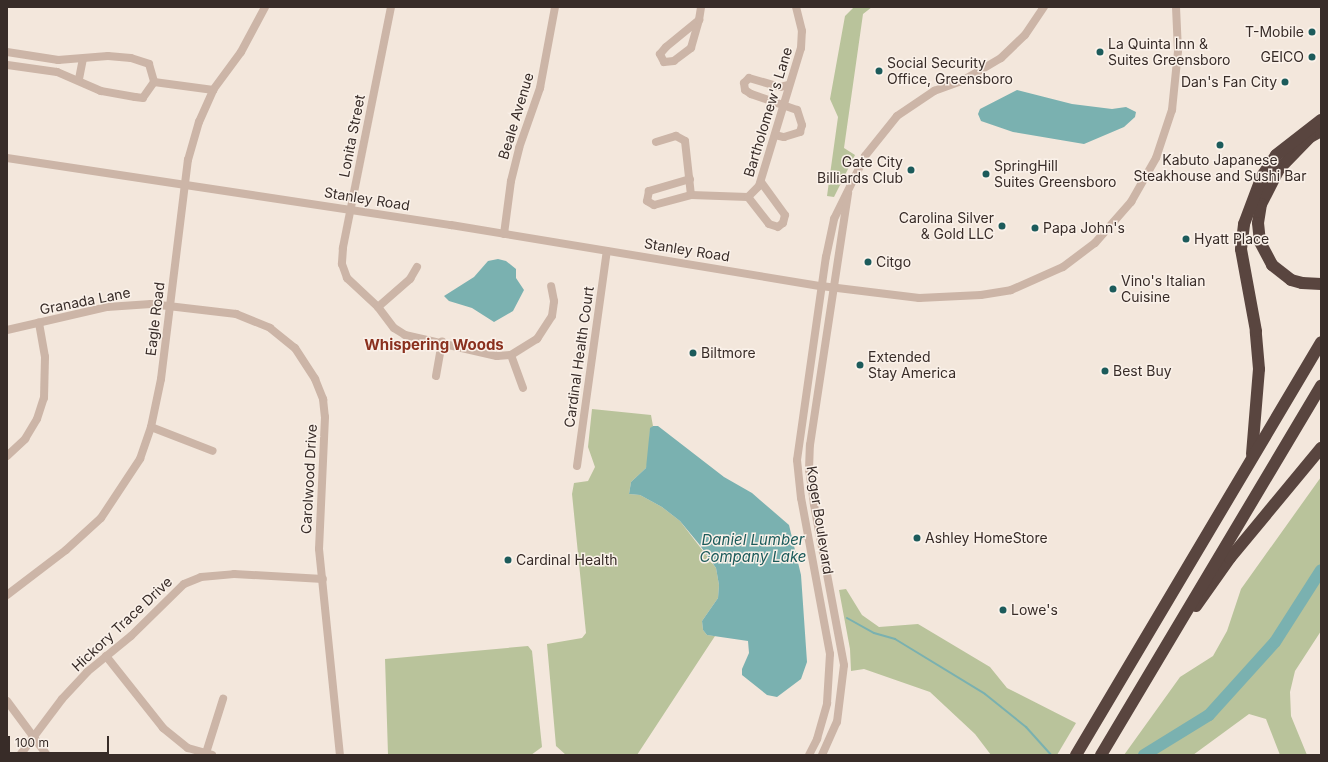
<!DOCTYPE html>
<style>
body{margin:0}
#map{position:relative;width:1328px;height:762px;overflow:hidden;background:#f3e7dc;font-family:Inter,sans-serif}
div>[style]{position:absolute}
.green>*{inset:0;background:#b9c39b}
.water>*{inset:0;background:#7ab1b0}
.stream>*{height:2px;margin:-1px;padding:0 1px;transform-origin:1px;border-radius:1px;background:#7ab1b0}
.river>*{height:12px;margin:-6px;padding:0 6px;transform-origin:6px;border-radius:6px;background:#7ab1b0}
.minor>*{height:8px;margin:-4px;padding:0 4px;transform-origin:4px;border-radius:4px;background:#ccb5a7}
.highway>*{height:12px;margin:-6px;padding:0 6px;transform-origin:6px;border-radius:6px;background:#59453f}
.dots>*{width:11px;height:11px;translate:-50% -50%;box-sizing:border-box;border:2px solid #faf1e9;border-radius:50%}
span{translate:-50% -50%;white-space:nowrap;text-align:center;line-height:1.15;-webkit-text-stroke:3px #faf1e9;paint-order:stroke}
.poi-label{font-size:14px;color:#382c28}
.right{translate:-100% -50%;text-align:right}
.left{translate:0 -50%;text-align:left}
.street-label{font-size:14px;color:#382c28}
.neighbourhood-label{font-size:15px;color:#8a301e;font-weight:700}
.water-label{font-size:15px;color:#1c5b5b;font-style:italic}
.frame{position:absolute;inset:0;border:8px solid #382c28;pointer-events:none}
.scale{position:absolute;left:8px;top:736px;width:101px;height:18px;box-sizing:border-box;border:2px solid #382c28;border-top:0;padding-left:5px;font-size:12px;line-height:14px;white-space:nowrap;color:#382c28;-webkit-text-stroke:3px #faf1e9;paint-order:stroke}
</style>
<div id="map">
<div class="green">
<i style="clip-path:polygon(854px 7px,872px 7px,863px 14px,844px 148px,855px 155px,834px 197px,827px 196px,838px 117px,830px 99px,845px 16px)"></i>
<i style="clip-path:polygon(592px 409px,651px 415px,653px 426px,650px 429px,649px 459px,646px 468px,631px 482px,629px 494px,640px 495px,662px 507px,680px 521px,716px 568px,719px 585px,718px 598px,702px 621px,703px 630px,707px 635px,715px 636px,637px 755px,566px 755px,556px 746px,547px 644px,582px 638px,586px 633px,572px 494px,574px 483px,588px 481px,595px 467px,588px 447px)"></i>
<i style="clip-path:polygon(1321px 477px,1321px 631px,1295px 671px,1290px 692px,1291px 716px,1307px 755px,1280px 755px,1266px 719px,1249px 714px,1193px 755px,1124px 755px,1180px 677px,1213px 656px,1227px 631px,1241px 589px)"></i>
<i style="clip-path:polygon(846px 589px,862px 615px,879px 627px,918px 624px,990px 667px,1007px 688px,1076px 723px,1057px 755px,991px 755px,975px 734px,930px 692px,864px 669px,851px 671px,850px 649px,839px 590px)"></i>
<i style="clip-path:polygon(528px 646px,532px 651px,542px 747px,531px 755px,388px 755px,385px 659px)"></i>
</div>
<div class="water">
<i style="clip-path:polygon(1017px 90px,1072px 104px,1112px 109px,1126px 107px,1136px 112px,1135px 117px,1124px 127px,1084px 144px,1013px 132px,981px 121px,978px 114px,980px 109px)"></i>
<i style="clip-path:polygon(498px 259px,506px 261px,516px 269px,516px 278px,524px 290px,513px 311px,494px 322px,472px 308px,449px 301px,444px 296px,474px 277px,488px 261px)"></i>
<i style="clip-path:polygon(653px 426px,658px 426px,724px 477px,752px 493px,789px 525px,801px 575px,807px 662px,801px 679px,777px 697px,767px 695px,742px 675px,742px 669px,749px 653px,748px 641px,707px 635px,703px 630px,702px 621px,718px 598px,719px 585px,716px 568px,699px 544px,680px 521px,662px 507px,640px 495px,629px 494px,631px 482px,646px 468px,650px 428px)"></i>
</div>
<div class="stream">
<i style="left:847px;top:618px;width:31px;rotate:29deg"></i>
<i style="left:874px;top:633px;width:22px;rotate:16deg"></i>
<i style="left:895px;top:639px;width:105px;rotate:31.4deg"></i>
<i style="left:985px;top:694px;width:53px;rotate:38.8deg"></i>
<i style="left:1026px;top:727px;width:38px;rotate:48deg"></i>
</div>
<div class="river">
<i style="left:1144px;top:755px;width:76px;rotate:-31.6deg"></i>
<i style="left:1209px;top:715px;width:98px;rotate:-47.9deg"></i>
<i style="left:1275px;top:642px;width:85px;rotate:-57.4deg"></i>
</div>
<div class="minor">
<i style="left:391px;top:7px;width:246px;rotate:101.3deg"></i>
<i style="left:343px;top:248px;width:16px;rotate:94deg"></i>
<i style="left:342px;top:264px;width:15px;rotate:70deg"></i>
<i style="left:347px;top:278px;width:42px;rotate:43.1deg"></i>
<i style="left:378px;top:307px;width:26px;rotate:53deg"></i>
<i style="left:394px;top:328px;width:13px;rotate:32deg"></i>
<i style="left:405px;top:335px;width:94px;rotate:12.9deg"></i>
<i style="left:497px;top:356px;width:14px;rotate:-4deg"></i>
<i style="left:511px;top:355px;width:31px;rotate:-32deg"></i>
<i style="left:537px;top:339px;width:27px;rotate:-57deg"></i>
<i style="left:552px;top:316px;width:15px;rotate:-82deg"></i>
<i style="left:554px;top:301px;width:15px;rotate:-101deg"></i>
<i style="left:699px;top:20px;width:29px;rotate:106deg"></i>
<i style="left:691px;top:48px;width:21px;rotate:143deg"></i>
<i style="left:674px;top:61px;width:10px;rotate:174deg"></i>
<i style="left:664px;top:62px;width:9px;rotate:-117deg"></i>
<i style="left:660px;top:54px;width:9px;rotate:-49deg"></i>
<i style="left:666px;top:47px;width:43px;rotate:-39.3deg"></i>
<i style="left:699px;top:20px;width:13px;rotate:-81deg"></i>
<i style="left:7px;top:52px;width:52px;rotate:8.9deg"></i>
<i style="left:58px;top:60px;width:50px;rotate:-4.6deg"></i>
<i style="left:108px;top:56px;width:23px;rotate:5deg"></i>
<i style="left:131px;top:58px;width:19px;rotate:18deg"></i>
<i style="left:149px;top:64px;width:19px;rotate:74deg"></i>
<i style="left:154px;top:82px;width:19px;rotate:125deg"></i>
<i style="left:143px;top:98px;width:8px;rotate:-173deg"></i>
<i style="left:135px;top:97px;width:35px;rotate:-170deg"></i>
<i style="left:101px;top:91px;width:48px;rotate:-156.6deg"></i>
<i style="left:57px;top:72px;width:50px;rotate:-172deg"></i>
<i style="left:79px;top:79px;width:20px;rotate:-79deg"></i>
<i style="left:154px;top:82px;width:60px;rotate:7.7deg"></i>
<i style="left:775px;top:135px;width:9px;rotate:13deg"></i>
<i style="left:784px;top:137px;width:17px;rotate:-17deg"></i>
<i style="left:800px;top:132px;width:7px;rotate:-74deg"></i>
<i style="left:802px;top:125px;width:16px;rotate:-108deg"></i>
<i style="left:797px;top:110px;width:49px;rotate:-160.8deg"></i>
<i style="left:751px;top:94px;width:7px;rotate:-146deg"></i>
<i style="left:745px;top:90px;width:7px;rotate:-98deg"></i>
<i style="left:744px;top:83px;width:7px;rotate:-45deg"></i>
<i style="left:749px;top:78px;width:32px;rotate:16deg"></i>
<i style="left:780px;top:87px;width:9px;rotate:-13deg"></i>
<i style="left:656px;top:142px;width:21px;rotate:-17deg"></i>
<i style="left:676px;top:136px;width:10px;rotate:29deg"></i>
<i style="left:685px;top:141px;width:54px;rotate:83.7deg"></i>
<i style="left:7px;top:158px;width:449px;rotate:8.6deg"></i>
<i style="left:451px;top:225px;width:375px;rotate:9.4deg"></i>
<i style="left:821px;top:286px;width:99px;rotate:7deg"></i>
<i style="left:919px;top:298px;width:62px;rotate:-2.8deg"></i>
<i style="left:981px;top:295px;width:30px;rotate:-9deg"></i>
<i style="left:1011px;top:290px;width:57px;rotate:-23.9deg"></i>
<i style="left:1063px;top:267px;width:40px;rotate:-37deg"></i>
<i style="left:1095px;top:243px;width:55px;rotate:-48.7deg"></i>
<i style="left:1131px;top:202px;width:51px;rotate:-60.4deg"></i>
<i style="left:1156px;top:158px;width:51px;rotate:-71.6deg"></i>
<i style="left:1172px;top:110px;width:59px;rotate:-84.2deg"></i>
<i style="left:1178px;top:51px;width:44px;rotate:-92.6deg"></i>
<i style="left:690px;top:179px;width:43px;rotate:163.7deg"></i>
<i style="left:649px;top:191px;width:10px;rotate:101deg"></i>
<i style="left:647px;top:201px;width:8px;rotate:30deg"></i>
<i style="left:654px;top:205px;width:38px;rotate:-15deg"></i>
<i style="left:691px;top:195px;width:57px;rotate:2deg"></i>
<i style="left:748px;top:197px;width:16px;rotate:-45deg"></i>
<i style="left:759px;top:186px;width:144px;rotate:-73.1deg"></i>
<i style="left:801px;top:48px;width:17px;rotate:-87deg"></i>
<i style="left:802px;top:31px;width:25px;rotate:-104deg"></i>
<i style="left:748px;top:197px;width:34px;rotate:52deg"></i>
<i style="left:769px;top:224px;width:9px;rotate:18deg"></i>
<i style="left:778px;top:227px;width:6px;rotate:-39deg"></i>
<i style="left:783px;top:223px;width:8px;rotate:-76deg"></i>
<i style="left:785px;top:215px;width:41px;rotate:-126deg"></i>
<i style="left:504px;top:234px;width:53px;rotate:-82.5deg"></i>
<i style="left:511px;top:181px;width:34px;rotate:-76deg"></i>
<i style="left:519px;top:148px;width:64px;rotate:-70.7deg"></i>
<i style="left:540px;top:88px;width:82px;rotate:-79.5deg"></i>
<i style="left:378px;top:307px;width:43px;rotate:-41.2deg"></i>
<i style="left:410px;top:279px;width:14px;rotate:-60deg"></i>
<i style="left:7px;top:330px;width:103px;rotate:-13deg"></i>
<i style="left:107px;top:307px;width:44px;rotate:-3.9deg"></i>
<i style="left:151px;top:304px;width:86px;rotate:6.7deg"></i>
<i style="left:236px;top:314px;width:37px;rotate:22deg"></i>
<i style="left:270px;top:328px;width:32px;rotate:39deg"></i>
<i style="left:295px;top:348px;width:37px;rotate:57deg"></i>
<i style="left:315px;top:379px;width:22px;rotate:68deg"></i>
<i style="left:323px;top:399px;width:18px;rotate:84deg"></i>
<i style="left:325px;top:417px;width:132px;rotate:92.6deg"></i>
<i style="left:319px;top:549px;width:207px;rotate:84.2deg"></i>
<i style="left:511px;top:355px;width:35px;rotate:70deg"></i>
<i style="left:436px;top:376px;width:35px;rotate:-80deg"></i>
<i style="left:151px;top:427px;width:66px;rotate:21.2deg"></i>
<i style="left:7px;top:456px;width:25px;rotate:-43deg"></i>
<i style="left:25px;top:439px;width:23px;rotate:-59deg"></i>
<i style="left:37px;top:419px;width:22px;rotate:-72deg"></i>
<i style="left:44px;top:398px;width:41px;rotate:-88.6deg"></i>
<i style="left:45px;top:357px;width:35px;rotate:-100deg"></i>
<i style="left:577px;top:466px;width:217px;rotate:-82.1deg"></i>
<i style="left:7px;top:595px;width:74px;rotate:-37.3deg"></i>
<i style="left:66px;top:550px;width:47px;rotate:-42.4deg"></i>
<i style="left:101px;top:518px;width:71px;rotate:-56.5deg"></i>
<i style="left:140px;top:459px;width:34px;rotate:-71deg"></i>
<i style="left:151px;top:427px;width:49px;rotate:-78.2deg"></i>
<i style="left:161px;top:379px;width:221px;rotate:-83deg"></i>
<i style="left:188px;top:160px;width:40px;rotate:-74deg"></i>
<i style="left:199px;top:122px;width:35px;rotate:-66deg"></i>
<i style="left:213px;top:90px;width:47px;rotate:-53.6deg"></i>
<i style="left:241px;top:52px;width:51px;rotate:-61.9deg"></i>
<i style="left:106px;top:656px;width:92px;rotate:51.6deg"></i>
<i style="left:163px;top:728px;width:32px;rotate:39deg"></i>
<i style="left:188px;top:748px;width:25px;rotate:16deg"></i>
<i style="left:7px;top:701px;width:67px;rotate:53.5deg"></i>
<i style="left:206px;top:753px;width:57px;rotate:-72.5deg"></i>
<i style="left:20px;top:755px;width:70px;rotate:-53.1deg"></i>
<i style="left:62px;top:699px;width:37px;rotate:-47deg"></i>
<i style="left:87px;top:672px;width:57px;rotate:-39.3deg"></i>
<i style="left:131px;top:636px;width:74px;rotate:-44.5deg"></i>
<i style="left:184px;top:584px;width:18px;rotate:-22deg"></i>
<i style="left:201px;top:577px;width:33px;rotate:-5deg"></i>
<i style="left:234px;top:574px;width:89px;rotate:3.2deg"></i>
<i style="left:809px;top:755px;width:18px;rotate:-63deg"></i>
<i style="left:817px;top:739px;width:37px;rotate:-74deg"></i>
<i style="left:827px;top:703px;width:49px;rotate:-86.5deg"></i>
<i style="left:830px;top:654px;width:159px;rotate:-100.5deg"></i>
<i style="left:801px;top:498px;width:38px;rotate:-96deg"></i>
<i style="left:797px;top:460px;width:205px;rotate:-81.9deg"></i>
<i style="left:826px;top:257px;width:39px;rotate:-78deg"></i>
<i style="left:834px;top:219px;width:70px;rotate:-63.8deg"></i>
<i style="left:865px;top:156px;width:51px;rotate:-51.3deg"></i>
<i style="left:897px;top:116px;width:45px;rotate:-34deg"></i>
<i style="left:934px;top:91px;width:30px;rotate:-20deg"></i>
<i style="left:962px;top:81px;width:45px;rotate:-30.5deg"></i>
<i style="left:1001px;top:58px;width:33px;rotate:-44deg"></i>
<i style="left:1025px;top:35px;width:34px;rotate:-56deg"></i>
<i style="left:822px;top:755px;width:36px;rotate:-66deg"></i>
<i style="left:837px;top:722px;width:57px;rotate:-83deg"></i>
<i style="left:844px;top:665px;width:164px;rotate:-100.6deg"></i>
<i style="left:814px;top:504px;width:34px;rotate:-98deg"></i>
<i style="left:809px;top:470px;width:25px;rotate:-88deg"></i>
<i style="left:810px;top:445px;width:255px;rotate:-81.4deg"></i>
</div>
<div class="highway">
<i style="left:1321px;top:131px;width:13px;rotate:151deg"></i>
<i style="left:1310px;top:137px;width:45px;rotate:134.1deg"></i>
<i style="left:1279px;top:169px;width:39px;rotate:117deg"></i>
<i style="left:1261px;top:204px;width:19px;rotate:99deg"></i>
<i style="left:1258px;top:223px;width:19px;rotate:84deg"></i>
<i style="left:1260px;top:242px;width:26px;rotate:62deg"></i>
<i style="left:1272px;top:265px;width:24px;rotate:38deg"></i>
<i style="left:1291px;top:280px;width:11px;rotate:15deg"></i>
<i style="left:1302px;top:283px;width:19px;rotate:3deg"></i>
<i style="left:1252px;top:454px;width:85px;rotate:-85.3deg"></i>
<i style="left:1259px;top:369px;width:38px;rotate:-95deg"></i>
<i style="left:1256px;top:331px;width:83px;rotate:-100.4deg"></i>
<i style="left:1241px;top:249px;width:25px;rotate:-83deg"></i>
<i style="left:1244px;top:224px;width:51px;rotate:-69.4deg"></i>
<i style="left:1262px;top:176px;width:25px;rotate:-56deg"></i>
<i style="left:1276px;top:155px;width:57px;rotate:-37.9deg"></i>
<i style="left:1196px;top:606px;width:59px;rotate:-54.7deg"></i>
<i style="left:1230px;top:558px;width:143px;rotate:-50.4deg"></i>
<i style="left:1076px;top:755px;width:480px;rotate:-59.3deg"></i>
<i style="left:1101px;top:755px;width:430px;rotate:-59.2deg"></i>
</div>
<div class="dots">
<i style="left:1312px;top:32px;background:#1c5b5b"></i>
<i style="left:1100px;top:52px;background:#1c5b5b"></i>
<i style="left:1312px;top:57px;background:#1c5b5b"></i>
<i style="left:879px;top:71px;background:#1c5b5b"></i>
<i style="left:1285px;top:82px;background:#1c5b5b"></i>
<i style="left:1220px;top:145px;background:#1c5b5b"></i>
<i style="left:911px;top:170px;background:#1c5b5b"></i>
<i style="left:986px;top:174px;background:#1c5b5b"></i>
<i style="left:1002px;top:226px;background:#1c5b5b"></i>
<i style="left:1035px;top:228px;background:#1c5b5b"></i>
<i style="left:1186px;top:239px;background:#1c5b5b"></i>
<i style="left:868px;top:262px;background:#1c5b5b"></i>
<i style="left:1113px;top:289px;background:#1c5b5b"></i>
<i style="left:693px;top:353px;background:#1c5b5b"></i>
<i style="left:860px;top:365px;background:#1c5b5b"></i>
<i style="left:1105px;top:371px;background:#1c5b5b"></i>
<i style="left:917px;top:538px;background:#1c5b5b"></i>
<i style="left:508px;top:560px;background:#1c5b5b"></i>
<i style="left:1003px;top:610px;background:#1c5b5b"></i>
</div>
<div class="poi-label">
<span class="right" style="left:1304px;top:32px">T-Mobile</span>
<span class="left" style="left:1108px;top:52px">La Quinta Inn &amp;<br>Suites Greensboro</span>
<span class="right" style="left:1304px;top:57px">GEICO</span>
<span class="left" style="left:887px;top:71px">Social Security<br>Office, Greensboro</span>
<span class="right" style="left:1277px;top:82px">Dan's Fan City</span>
<span style="left:1220px;top:168px">Kabuto Japanese<br>Steakhouse and Sushi Bar</span>
<span class="right" style="left:903px;top:170px">Gate City<br>Billiards Club</span>
<span class="left" style="left:994px;top:174px">SpringHill<br>Suites Greensboro</span>
<span class="right" style="left:994px;top:226px">Carolina Silver<br>&amp; Gold LLC</span>
<span class="left" style="left:1043px;top:228px">Papa John's</span>
<span class="left" style="left:1194px;top:239px">Hyatt Place</span>
<span class="left" style="left:876px;top:262px">Citgo</span>
<span class="left" style="left:1121px;top:289px">Vino's Italian<br>Cuisine</span>
<span class="left" style="left:701px;top:353px">Biltmore</span>
<span class="left" style="left:868px;top:365px">Extended<br>Stay America</span>
<span class="left" style="left:1113px;top:371px">Best Buy</span>
<span class="left" style="left:925px;top:538px">Ashley HomeStore</span>
<span class="left" style="left:516px;top:560px">Cardinal Health</span>
<span class="left" style="left:1011px;top:610px">Lowe's</span>
</div>
<div class="street-label">
<span style="left:768px;top:112px;rotate:-73deg">Bartholomew's Lane</span>
<span style="left:516px;top:116px;rotate:-73deg">Beale Avenue</span>
<span style="left:352px;top:136px;rotate:-79deg">Lonita Street</span>
<span style="left:367px;top:199px;rotate:9deg">Stanley Road</span>
<span style="left:687px;top:250px;rotate:9deg">Stanley Road</span>
<span style="left:85px;top:301px;rotate:-11deg">Granada Lane</span>
<span style="left:155px;top:319px;rotate:-83deg">Eagle Road</span>
<span style="left:579px;top:357px;rotate:-82deg">Cardinal Health Court</span>
<span style="left:309px;top:479px;rotate:-87deg">Carolwood Drive</span>
<span style="left:820px;top:520px;rotate:81deg">Koger Boulevard</span>
<span style="left:122px;top:624px;rotate:-43deg">Hickory Trace Drive</span>
</div>
<div class="neighbourhood-label">
<span style="left:434px;top:345px">Whispering Woods</span>
</div>
<div class="water-label">
<span style="left:753px;top:548px">Daniel Lumber<br>Company Lake</span>
</div>
<div class="frame"></div>
<div class="scale">100 m</div>
</div>
